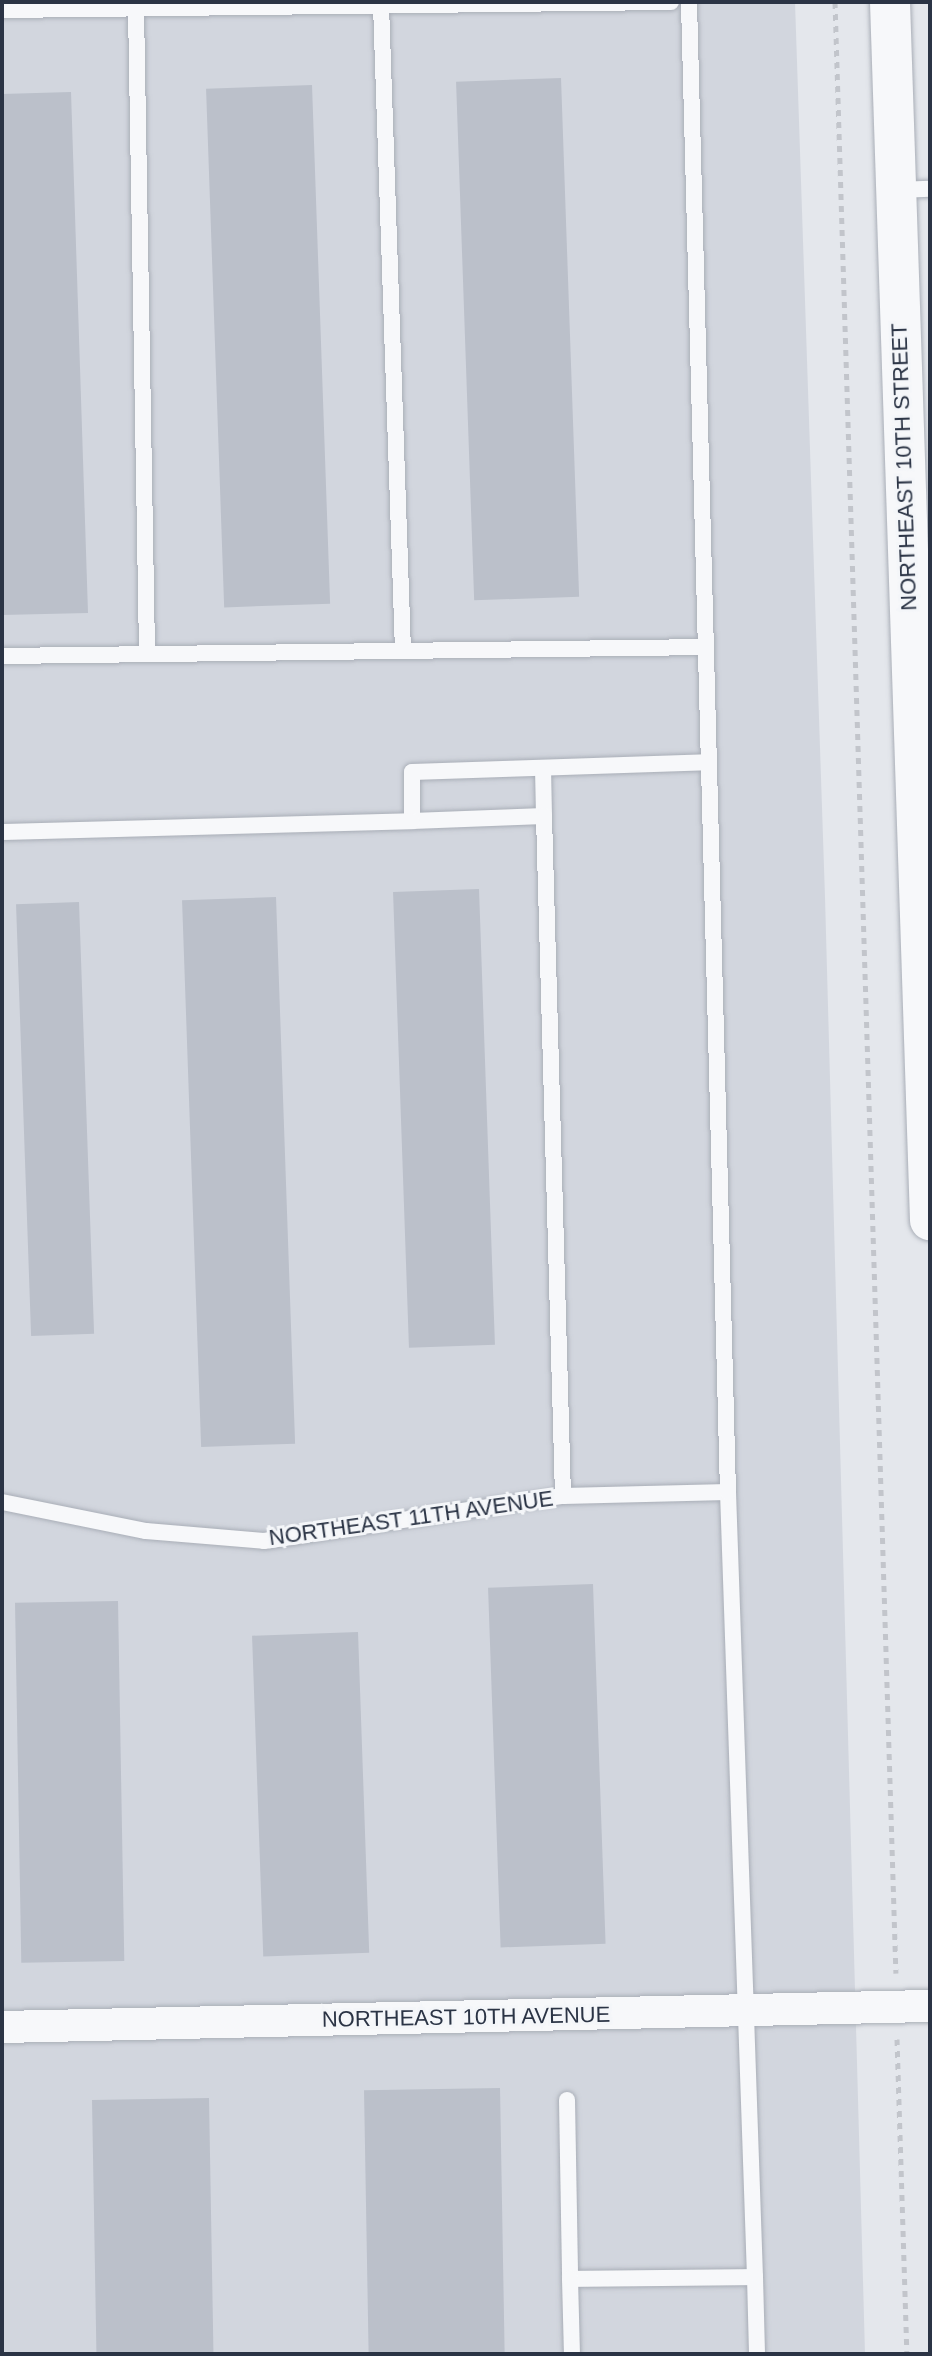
<!DOCTYPE html>
<style>
body{margin:0}
#map{position:relative;width:932px;height:2356px;overflow:hidden;background:#e4e7ec;font-family:Arial,sans-serif}
div>[style]{position:absolute}
.built>*{inset:0;background:#d2d6de}
.building>*{inset:0;background:#bbc0ca;transform-origin:0 0}
.path>*{height:5px;margin-top:-2.5px;transform-origin:0;background:repeating-linear-gradient(90deg,#c2c5cb 0 6px,transparent 0 12px)}
.roads{filter:drop-shadow(0 0 2px #a9aeb7) drop-shadow(0 0 2px #a9aeb7)}
.service>*{height:16px;margin:-8px;padding:0 8px;transform-origin:8px;border-radius:8px;background:#f7f8fa}
.minor>*{height:32px;margin:-16px;padding:0 16px;transform-origin:16px;border-radius:16px;background:#f7f8fa}
.tertiary>*{height:40px;margin:-20px;padding:0 20px;transform-origin:20px;border-radius:20px;background:#f7f8fa}
span{translate:-50% -50%;white-space:nowrap;text-align:center;line-height:1.15;-webkit-text-stroke:6px #f4f6f9;paint-order:stroke}
.street-label{font-size:22px;color:#2b3445}
.frame{position:absolute;inset:0;border:4px solid #2b3445;pointer-events:none}
</style>
<div id="map">
<div class="built">
<i style="clip-path:polygon(2px 2px,795px 2px,825px 897px,865px 2354px,2px 2354px)"></i>
</div>
<div class="building">
<i style="left:561px;top:78px;width:519px;height:105px;rotate:88deg"></i>
<i style="left:312px;top:85px;width:519px;height:106px;rotate:88deg"></i>
<i style="clip-path:polygon(71px 92px,88px 613px,2px 615px,2px 94px)"></i>
<i style="left:479px;top:889px;width:456px;height:86px;rotate:88deg"></i>
<i style="left:276px;top:897px;width:547px;height:94px;rotate:88deg"></i>
<i style="left:79px;top:902px;width:432px;height:63px;rotate:88deg"></i>
<i style="left:593px;top:1584px;width:360px;height:105px;rotate:88deg"></i>
<i style="left:118px;top:1601px;width:360px;height:103px;rotate:89deg"></i>
<i style="left:358px;top:1632px;width:321px;height:106px;rotate:88deg"></i>
<i style="left:500px;top:2088px;width:266px;height:136px;rotate:89deg"></i>
<i style="left:209px;top:2098px;width:256px;height:117px;rotate:89deg"></i>
</div>
<div class="path">
<i style="left:835px;top:2px;width:1972px;rotate:88.23deg"></i>
<i style="left:897px;top:2039px;width:315px;rotate:88.2deg"></i>
</div>
<div class="roads">
<div class="service">
<i style="left:381px;top:5px;width:646px;rotate:88.05deg"></i>
<i style="left:136px;top:8px;width:646px;rotate:89.02deg"></i>
<i style="left:2px;top:10px;width:669px;rotate:-0.69deg"></i>
<i style="left:897px;top:190px;width:33px;rotate:-2deg"></i>
<i style="left:2px;top:656px;width:703px;rotate:-0.73deg"></i>
<i style="left:543px;top:768px;width:48px;rotate:88.8deg"></i>
<i style="left:544px;top:816px;width:132px;rotate:177.8deg"></i>
<i style="left:412px;top:821px;width:49px;rotate:-90deg"></i>
<i style="left:412px;top:772px;width:295px;rotate:-1.9deg"></i>
<i style="left:544px;top:816px;width:680px;rotate:88.4deg"></i>
<i style="left:2px;top:832px;width:410px;rotate:-1.5deg"></i>
<i style="left:2px;top:1502px;width:147px;rotate:11.4deg"></i>
<i style="left:146px;top:1531px;width:118px;rotate:4.8deg"></i>
<i style="left:264px;top:1541px;width:302px;rotate:-8.6deg"></i>
<i style="left:563px;top:1496px;width:165px;rotate:-1.4deg"></i>
<i style="left:567px;top:2100px;width:179px;rotate:89deg"></i>
<i style="left:570px;top:2279px;width:185px;rotate:-0.6deg"></i>
<i style="left:755px;top:2277px;width:785px;rotate:-91.97deg"></i>
<i style="left:728px;top:1492px;width:1491px;rotate:-91.5deg"></i>
<i style="left:755px;top:2277px;width:77px;rotate:88.5deg"></i>
<i style="left:570px;top:2279px;width:75px;rotate:88.5deg"></i>
</div>
<div class="minor">
<i style="left:2px;top:2027px;width:928px;rotate:-1.3deg"></i>
</div>
<div class="tertiary">
<i style="left:890px;top:2px;width:1219px;rotate:88.12deg"></i>
</div>
</div>
<div class="street-label">
<span style="left:904px;top:467px;rotate:-92deg">NORTHEAST 10TH STREET</span>
<span style="left:411px;top:1518px;rotate:-8deg">NORTHEAST 11TH AVENUE</span>
<span style="left:466px;top:2017px;rotate:-1deg">NORTHEAST 10TH AVENUE</span>
</div>
<div class="frame"></div>
</div>
